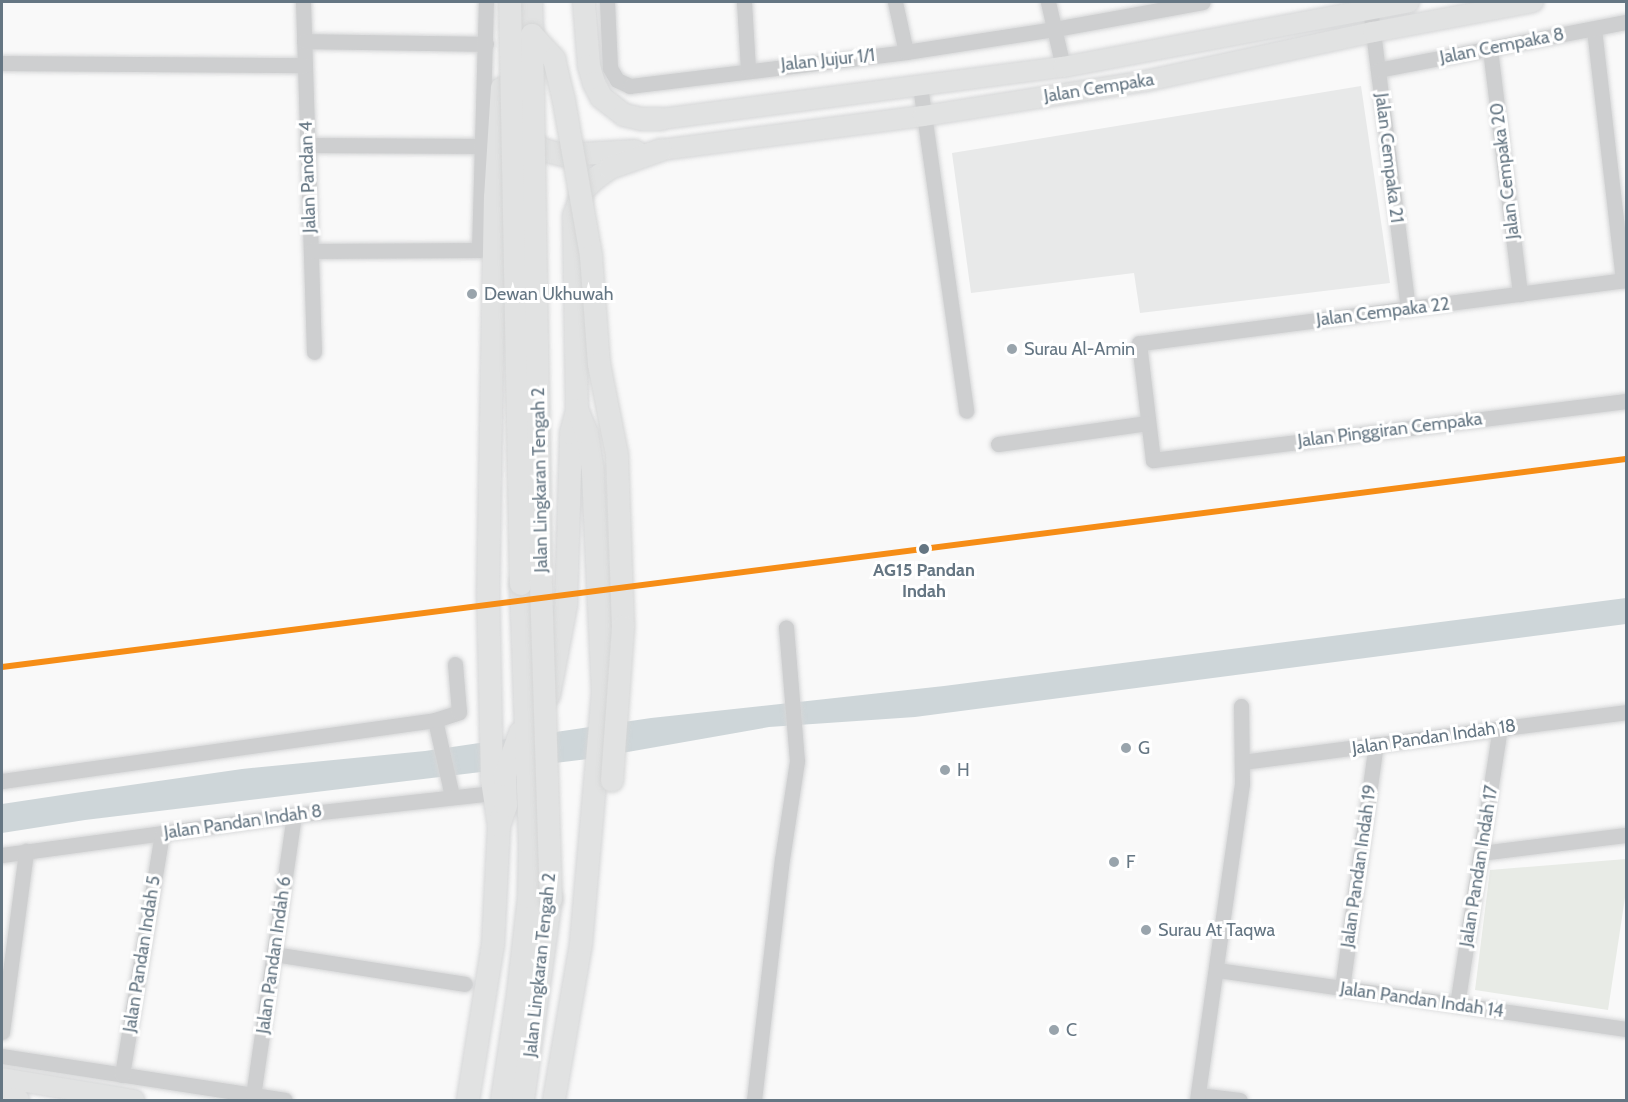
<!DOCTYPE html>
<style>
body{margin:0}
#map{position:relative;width:1628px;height:1102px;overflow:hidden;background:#f9f9f9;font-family:Cabin,sans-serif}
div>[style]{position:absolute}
.built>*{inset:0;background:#e8e9e9}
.green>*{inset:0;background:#e8ebe6}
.water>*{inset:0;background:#ced6d9}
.roads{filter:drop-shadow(0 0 2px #d5d6d7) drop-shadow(0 0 2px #d5d6d7)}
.minor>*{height:15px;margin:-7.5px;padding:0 7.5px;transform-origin:7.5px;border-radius:7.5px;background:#cecfd0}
.major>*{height:20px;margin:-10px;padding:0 10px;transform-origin:10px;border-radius:10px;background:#e1e2e2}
.highway>*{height:22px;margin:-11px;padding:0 11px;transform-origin:11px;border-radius:11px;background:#e1e2e2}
.bridges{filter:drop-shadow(0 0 2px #d5d6d6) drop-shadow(0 0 2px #d5d6d6)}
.highway-bridge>*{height:22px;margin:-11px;padding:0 11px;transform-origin:11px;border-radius:11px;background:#e1e2e2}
.rail-1>*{height:6px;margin:-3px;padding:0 3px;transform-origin:3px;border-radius:3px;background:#f68d16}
.dots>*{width:16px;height:16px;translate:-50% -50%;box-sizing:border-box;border:3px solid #fff;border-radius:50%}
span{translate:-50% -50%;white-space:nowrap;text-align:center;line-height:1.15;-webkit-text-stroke:6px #fff;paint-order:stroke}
.street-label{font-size:18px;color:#657683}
.poi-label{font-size:18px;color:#657683}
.left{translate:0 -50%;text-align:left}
.stop-label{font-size:18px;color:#657683;font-weight:700}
.frame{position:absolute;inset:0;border:3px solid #657683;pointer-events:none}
</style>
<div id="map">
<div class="built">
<i style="clip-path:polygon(1361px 86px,1390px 283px,1140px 313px,1134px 273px,971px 293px,952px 153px)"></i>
</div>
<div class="green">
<i style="clip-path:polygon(1626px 859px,1626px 891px,1608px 1010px,1475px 990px,1490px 870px)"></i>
</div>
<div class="water">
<i style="clip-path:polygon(1626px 598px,1626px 624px,915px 717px,769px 727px,588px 759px,85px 820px,2px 833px,2px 804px,75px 793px,242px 769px,425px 751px,651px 718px,944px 686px)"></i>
</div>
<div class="roads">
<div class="minor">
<i style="left:303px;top:2px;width:350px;rotate:88.2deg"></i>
<i style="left:607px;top:2px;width:66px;rotate:87.4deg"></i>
<i style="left:610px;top:68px;width:14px;rotate:60deg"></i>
<i style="left:617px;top:80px;width:14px;rotate:25deg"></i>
<i style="left:630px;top:86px;width:278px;rotate:-7deg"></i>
<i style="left:906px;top:52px;width:151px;rotate:-8.8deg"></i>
<i style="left:1055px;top:29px;width:150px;rotate:-10.3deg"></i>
<i style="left:744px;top:2px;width:68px;rotate:86.6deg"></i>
<i style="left:895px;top:2px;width:51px;rotate:77.6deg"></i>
<i style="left:1048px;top:2px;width:67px;rotate:77deg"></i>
<i style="left:1370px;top:8px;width:303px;rotate:82.8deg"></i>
<i style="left:1594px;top:29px;width:253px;rotate:83.4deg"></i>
<i style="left:304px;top:41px;width:182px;rotate:0.9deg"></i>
<i style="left:1490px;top:49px;width:247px;rotate:83deg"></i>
<i style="left:2px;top:63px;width:303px;rotate:0.4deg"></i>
<i style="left:1378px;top:70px;width:253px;rotate:-11deg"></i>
<i style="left:920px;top:86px;width:328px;rotate:81.9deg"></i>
<i style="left:307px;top:145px;width:176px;rotate:0.3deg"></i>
<i style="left:311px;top:251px;width:168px;rotate:-0.3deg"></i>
<i style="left:479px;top:250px;width:248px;rotate:-88.4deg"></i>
<i style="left:1626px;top:280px;width:491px;rotate:172.6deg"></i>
<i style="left:1139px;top:343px;width:118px;rotate:83.2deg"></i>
<i style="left:1153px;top:460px;width:477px;rotate:-7.1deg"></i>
<i style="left:998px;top:444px;width:151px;rotate:-8deg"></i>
<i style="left:435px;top:720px;width:78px;rotate:77.4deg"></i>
<i style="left:1242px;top:762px;width:387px;rotate:-7.4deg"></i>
<i style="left:2px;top:781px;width:437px;rotate:-8deg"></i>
<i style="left:435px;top:720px;width:25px;rotate:-18deg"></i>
<i style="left:459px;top:712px;width:48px;rotate:-94.8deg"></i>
<i style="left:1481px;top:853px;width:146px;rotate:-7.1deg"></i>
<i style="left:2px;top:855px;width:295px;rotate:-7.8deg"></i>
<i style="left:294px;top:815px;width:191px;rotate:-6.3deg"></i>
<i style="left:274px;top:954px;width:193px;rotate:8.9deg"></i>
<i style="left:1217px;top:970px;width:413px;rotate:8.2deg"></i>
<i style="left:1342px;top:988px;width:246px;rotate:-82.1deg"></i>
<i style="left:1457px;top:1005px;width:280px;rotate:-81.2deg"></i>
<i style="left:2px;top:1032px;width:183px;rotate:-82.4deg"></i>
<i style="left:2px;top:1056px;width:286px;rotate:8.8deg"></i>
<i style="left:122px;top:1075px;width:245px;rotate:-80.6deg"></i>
<i style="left:1198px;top:1095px;width:42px;rotate:6.8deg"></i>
<i style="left:253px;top:1096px;width:284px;rotate:-81.7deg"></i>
<i style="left:754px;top:1100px;width:243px;rotate:-83.4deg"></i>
<i style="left:782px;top:859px;width:99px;rotate:-81.3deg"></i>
<i style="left:797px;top:761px;width:134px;rotate:-94.7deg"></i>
<i style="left:1197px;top:1100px;width:319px;rotate:-81.9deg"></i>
<i style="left:1242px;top:784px;width:78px;rotate:-90.7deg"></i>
</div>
<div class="major">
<i style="left:661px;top:119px;width:405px;rotate:-7.4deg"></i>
<i style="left:1063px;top:67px;width:352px;rotate:-10.6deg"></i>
<i style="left:661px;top:150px;width:264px;rotate:-7.4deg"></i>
<i style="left:923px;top:116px;width:226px;rotate:-8.9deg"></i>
<i style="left:1146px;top:81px;width:232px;rotate:-12.2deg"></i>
<i style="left:1373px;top:32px;width:163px;rotate:-10.6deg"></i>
<i style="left:2px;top:1078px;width:134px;rotate:9.5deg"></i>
</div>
<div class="highway">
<i style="left:531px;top:2px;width:33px;rotate:88deg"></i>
<i style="left:584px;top:2px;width:64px;rotate:85.5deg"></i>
<i style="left:589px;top:66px;width:18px;rotate:74deg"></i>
<i style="left:594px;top:83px;width:16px;rotate:63deg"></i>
<i style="left:601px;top:97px;width:29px;rotate:38deg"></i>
<i style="left:624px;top:115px;width:17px;rotate:13deg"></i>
<i style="left:641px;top:119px;width:20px"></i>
<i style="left:523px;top:133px;width:10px;rotate:53deg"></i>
<i style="left:529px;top:141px;width:17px;rotate:33deg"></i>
<i style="left:543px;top:150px;width:21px;rotate:14deg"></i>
<i style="left:563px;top:155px;width:72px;rotate:-3.2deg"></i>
<i style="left:549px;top:695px;width:92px;rotate:-79.3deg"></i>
<i style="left:566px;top:605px;width:172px;rotate:-88.3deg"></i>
<i style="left:571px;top:433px;width:24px;rotate:-75deg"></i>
<i style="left:577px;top:410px;width:194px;rotate:-90.9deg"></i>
<i style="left:574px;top:216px;width:28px;rotate:-71deg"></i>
<i style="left:583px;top:190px;width:18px;rotate:-43deg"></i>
<i style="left:596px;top:178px;width:17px;rotate:-36deg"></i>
<i style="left:610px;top:168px;width:54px;rotate:-19.4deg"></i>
<i style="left:499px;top:826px;width:47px;rotate:-98.7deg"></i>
<i style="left:492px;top:780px;width:185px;rotate:-91.2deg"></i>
<i style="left:488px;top:595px;width:397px;rotate:-89deg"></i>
<i style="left:495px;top:198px;width:110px;rotate:-86.4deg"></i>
<i style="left:2px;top:1098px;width:16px;rotate:7deg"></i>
<i style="left:468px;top:1100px;width:158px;rotate:-80.9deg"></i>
<i style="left:493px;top:944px;width:118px;rotate:-87.1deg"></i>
<i style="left:499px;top:826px;width:21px;rotate:-71deg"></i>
<i style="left:506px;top:806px;width:31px;rotate:-92deg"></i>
<i style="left:505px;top:775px;width:45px;rotate:-70.3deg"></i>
<i style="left:502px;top:1100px;width:107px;rotate:-81.4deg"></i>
<i style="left:518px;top:994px;width:98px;rotate:-83.5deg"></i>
<i style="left:529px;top:897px;width:52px;rotate:-88.9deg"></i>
<i style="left:530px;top:845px;width:261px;rotate:-92deg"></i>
<i style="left:523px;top:1100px;width:203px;rotate:-82.1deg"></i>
<i style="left:554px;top:1100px;width:159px;rotate:-80.2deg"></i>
<i style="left:581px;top:943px;width:250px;rotate:-85deg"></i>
<i style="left:603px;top:694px;width:224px;rotate:-92.6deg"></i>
<i style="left:593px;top:470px;width:37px;rotate:-99deg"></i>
<i style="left:587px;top:433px;width:25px;rotate:-113deg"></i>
</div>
</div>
<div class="bridges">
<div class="highway-bridge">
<i style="left:510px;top:2px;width:582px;rotate:88.92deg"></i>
<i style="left:532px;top:35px;width:550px;rotate:89.06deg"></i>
<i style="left:541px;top:585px;width:314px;rotate:88.2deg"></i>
<i style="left:532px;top:35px;width:33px;rotate:47deg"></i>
<i style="left:554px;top:59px;width:43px;rotate:76.6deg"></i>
<i style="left:564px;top:101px;width:157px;rotate:80.1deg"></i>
<i style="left:591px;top:256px;width:108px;rotate:85.8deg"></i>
<i style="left:599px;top:364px;width:93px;rotate:78.8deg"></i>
<i style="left:617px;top:455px;width:172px;rotate:88deg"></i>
<i style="left:623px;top:627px;width:154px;rotate:94.1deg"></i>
</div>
</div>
<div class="rail-1">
<i style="left:2px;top:667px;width:1637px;rotate:-7.3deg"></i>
</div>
<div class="dots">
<i style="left:472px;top:294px;background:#99a4ac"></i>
<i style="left:1012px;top:349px;background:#99a4ac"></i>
<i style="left:924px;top:549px;background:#657683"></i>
<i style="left:1126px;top:748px;background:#99a4ac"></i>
<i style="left:945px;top:770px;background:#99a4ac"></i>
<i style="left:1114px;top:862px;background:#99a4ac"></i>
<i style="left:1146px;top:930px;background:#99a4ac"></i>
<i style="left:1054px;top:1030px;background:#99a4ac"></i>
</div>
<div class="street-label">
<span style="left:1502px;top:46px;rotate:-11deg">Jalan Cempaka 8</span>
<span style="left:828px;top:60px;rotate:-6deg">Jalan Jujur 1/1</span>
<span style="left:1099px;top:88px;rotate:-9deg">Jalan Cempaka</span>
<span style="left:1389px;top:158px;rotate:83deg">Jalan Cempaka 21</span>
<span style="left:1505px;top:171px;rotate:-97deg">Jalan Cempaka 20</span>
<span style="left:308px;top:177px;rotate:-92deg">Jalan Pandan 4</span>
<span style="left:1383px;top:312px;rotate:-7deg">Jalan Cempaka 22</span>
<span style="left:1390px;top:430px;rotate:-7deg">Jalan Pinggiran Cempaka</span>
<span style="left:540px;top:480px;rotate:-91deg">Jalan Lingkaran Tengah 2</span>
<span style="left:1434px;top:737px;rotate:-8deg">Jalan Pandan Indah 18</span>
<span style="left:243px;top:822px;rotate:-8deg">Jalan Pandan Indah 8</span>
<span style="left:1359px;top:866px;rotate:-82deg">Jalan Pandan Indah 19</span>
<span style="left:1479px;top:866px;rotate:-81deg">Jalan Pandan Indah 17</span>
<span style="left:142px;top:954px;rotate:-81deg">Jalan Pandan Indah 5</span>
<span style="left:274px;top:955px;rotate:-82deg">Jalan Pandan Indah 6</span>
<span style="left:540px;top:965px;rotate:-84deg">Jalan Lingkaran Tengah 2</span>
<span style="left:1422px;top:1000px;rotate:8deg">Jalan Pandan Indah 14</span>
</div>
<div class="poi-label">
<span class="left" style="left:484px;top:294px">Dewan Ukhuwah</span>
<span class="left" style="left:1024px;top:349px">Surau Al-Amin</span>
<span class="left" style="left:1138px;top:748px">G</span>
<span class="left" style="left:957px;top:770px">H</span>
<span class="left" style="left:1126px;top:862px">F</span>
<span class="left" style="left:1158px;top:930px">Surau At Taqwa</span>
<span class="left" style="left:1066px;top:1030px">C</span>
</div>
<div class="stop-label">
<span style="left:924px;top:581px">AG15 Pandan<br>Indah</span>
</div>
<div class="frame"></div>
</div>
